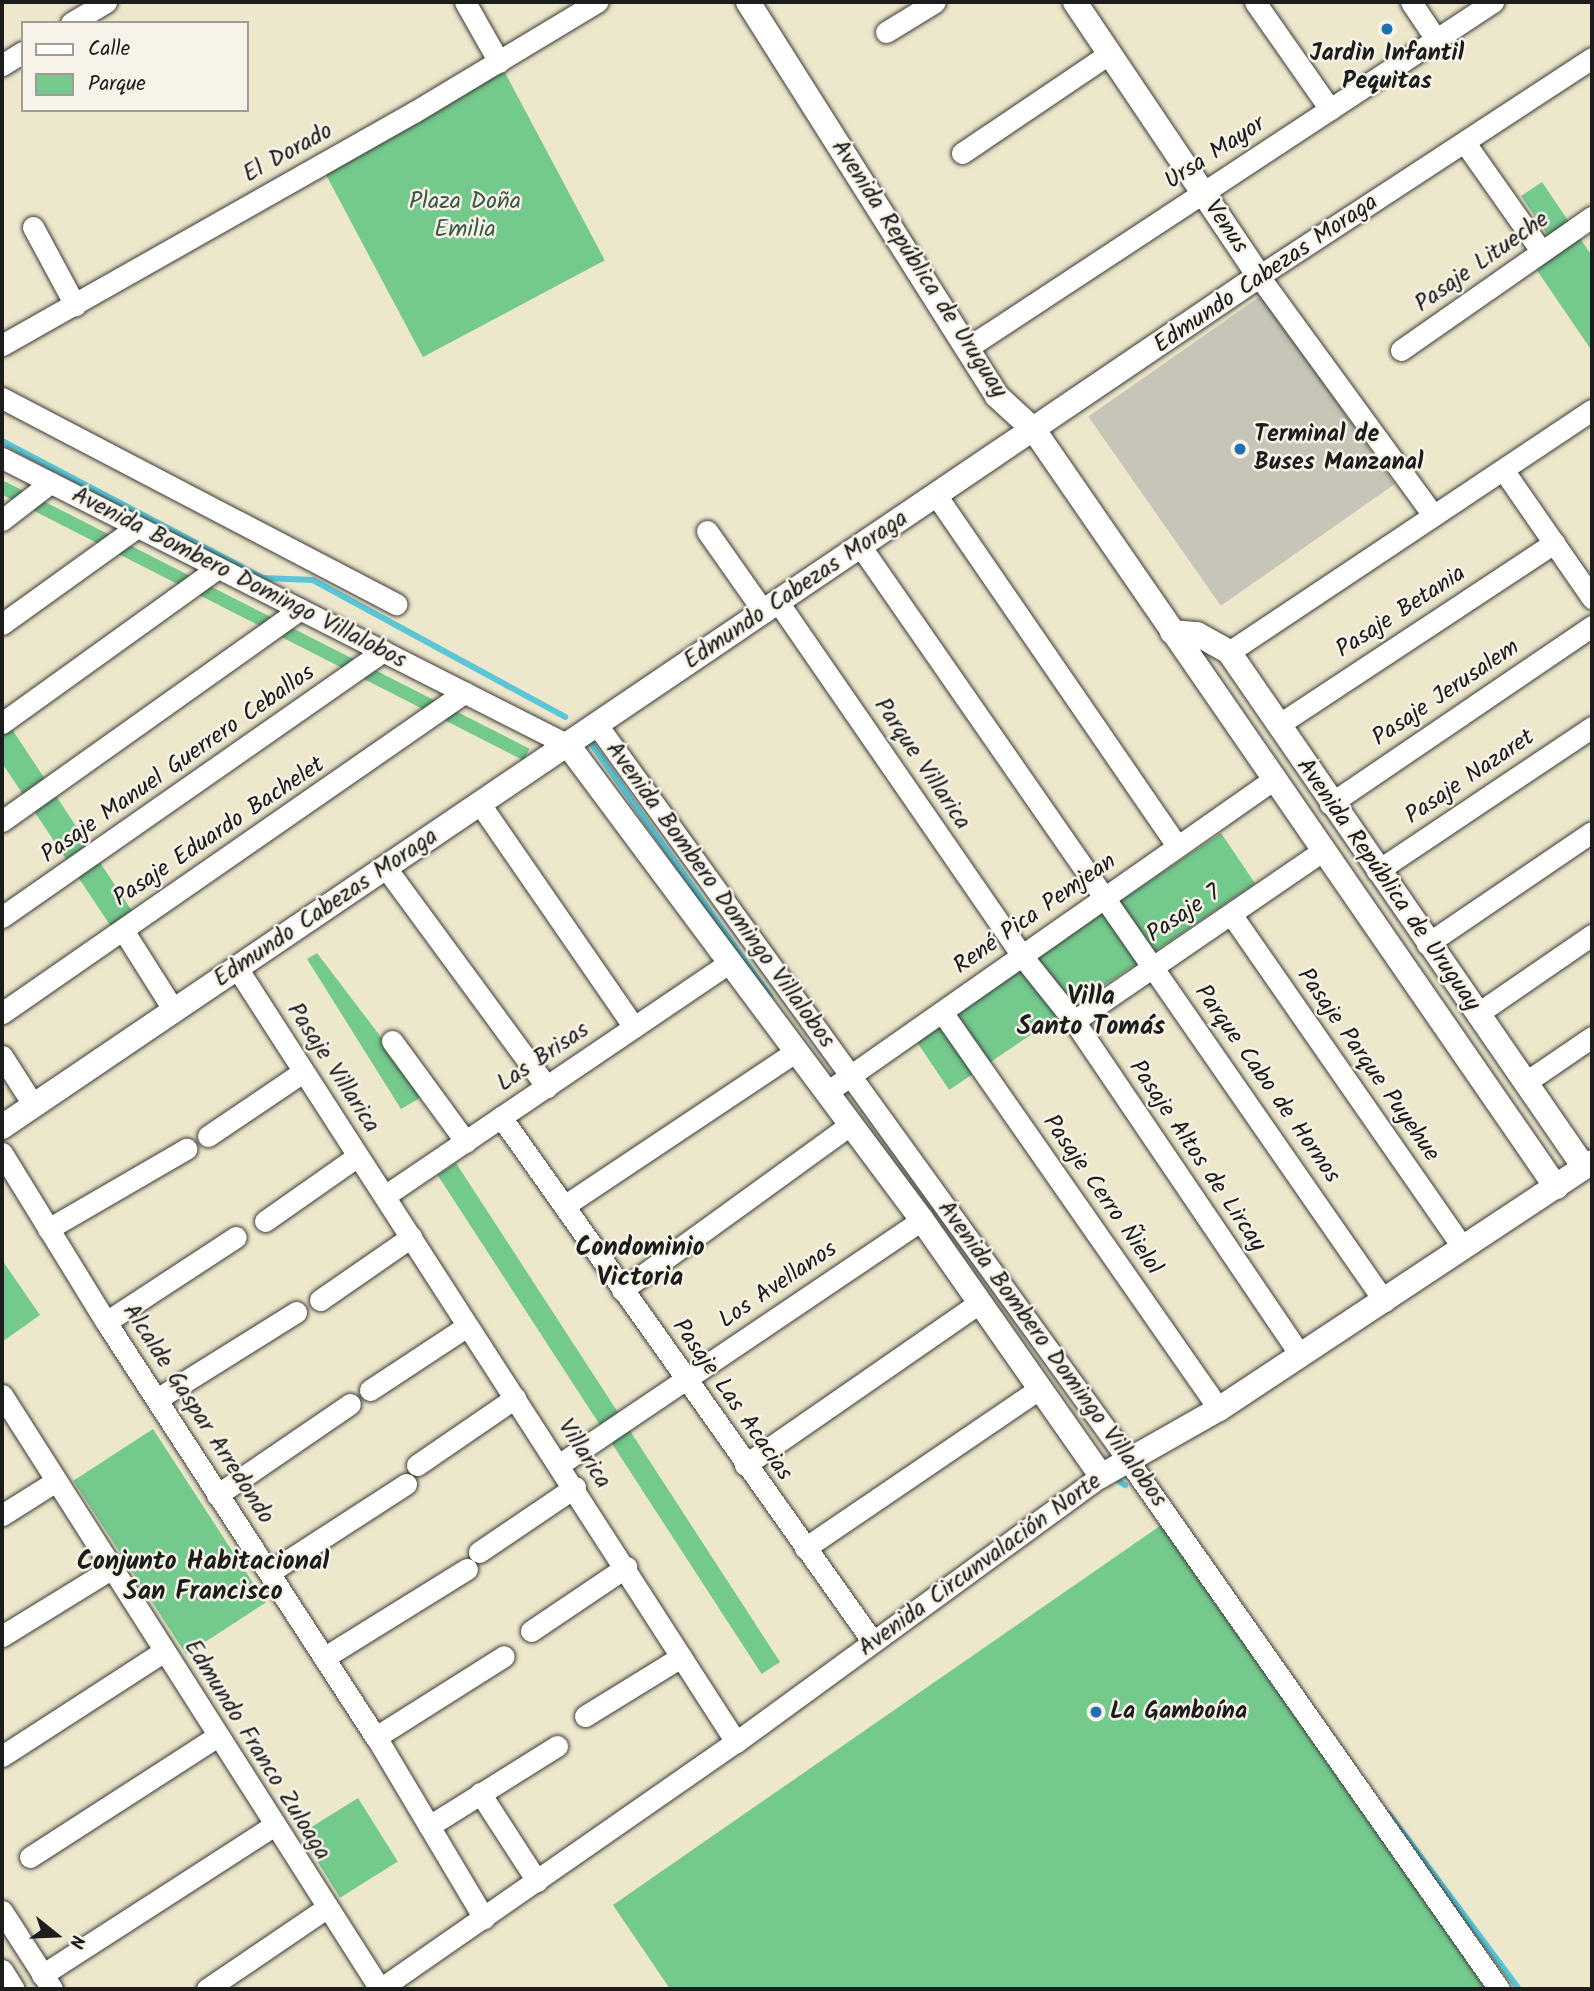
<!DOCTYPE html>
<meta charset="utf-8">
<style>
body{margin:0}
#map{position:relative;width:1594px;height:1991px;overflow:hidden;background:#ede7cc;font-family:Kalam,sans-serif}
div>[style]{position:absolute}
.industrial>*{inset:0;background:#c6c5b8;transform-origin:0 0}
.green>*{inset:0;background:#74c98d;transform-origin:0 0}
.stream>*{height:6px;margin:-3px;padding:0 3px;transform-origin:3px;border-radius:3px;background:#5cc6d7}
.roads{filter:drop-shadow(0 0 2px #3b3a36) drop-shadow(0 0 2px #3b3a36)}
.minor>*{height:21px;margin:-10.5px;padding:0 10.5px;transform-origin:10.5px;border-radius:10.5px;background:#fff}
.tertiary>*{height:24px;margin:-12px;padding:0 12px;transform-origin:12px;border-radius:12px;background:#fff}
.dots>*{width:19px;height:19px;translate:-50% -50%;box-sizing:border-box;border:4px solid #f7f3e8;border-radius:50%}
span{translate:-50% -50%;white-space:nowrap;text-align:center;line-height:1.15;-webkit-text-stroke:5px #f7f3e8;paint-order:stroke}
.poi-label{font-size:24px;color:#1c1c1c;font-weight:700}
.left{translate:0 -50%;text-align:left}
.street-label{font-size:24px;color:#1c1c1c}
.park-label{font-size:24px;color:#3b5944}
.neighbourhood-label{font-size:26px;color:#1c1c1c;font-weight:700}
.frame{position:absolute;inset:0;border:4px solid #1c1c1c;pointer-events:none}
.legend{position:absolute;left:21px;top:21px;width:228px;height:91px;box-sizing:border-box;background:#f7f3e8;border:2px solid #9f9d96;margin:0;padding:9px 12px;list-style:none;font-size:21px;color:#1c1c1c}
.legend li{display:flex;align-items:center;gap:14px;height:35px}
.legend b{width:35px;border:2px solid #9f9d96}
.north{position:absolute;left:21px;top:1900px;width:70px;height:70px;-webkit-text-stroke:5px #f7f3e8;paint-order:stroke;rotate:108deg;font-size:19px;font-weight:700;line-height:28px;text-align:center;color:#1c1c1c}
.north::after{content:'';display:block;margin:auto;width:24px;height:32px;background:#1c1c1c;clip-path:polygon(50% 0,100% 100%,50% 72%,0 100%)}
</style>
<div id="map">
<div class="industrial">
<i style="left:1262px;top:295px;width:231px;height:212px;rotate:55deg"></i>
</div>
<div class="green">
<i style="left:502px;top:67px;width:219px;height:206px;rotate:62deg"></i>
<i style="clip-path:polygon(1542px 182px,1592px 256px,1592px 351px,1534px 266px,1558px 250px,1521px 196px)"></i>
<i style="left:2px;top:480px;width:592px;height:13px;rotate:27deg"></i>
<i style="clip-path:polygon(2px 714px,134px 914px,112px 928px,2px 763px)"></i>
<i style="left:1221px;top:833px;width:61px;height:369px;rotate:56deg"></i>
<i style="clip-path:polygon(317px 953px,425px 1095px,401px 1109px,307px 959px)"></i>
<i style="left:456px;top:1163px;width:595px;height:22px;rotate:57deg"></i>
<i style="clip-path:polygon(2px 1260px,40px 1315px,2px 1342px)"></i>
<i style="left:153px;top:1429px;width:207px;height:95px;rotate:57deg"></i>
<i style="clip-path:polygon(1170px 1519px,1489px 1989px,670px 1989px,613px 1905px)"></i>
<i style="left:358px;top:1798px;width:75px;height:68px;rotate:58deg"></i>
</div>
<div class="stream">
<i style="left:2px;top:441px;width:295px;rotate:27.7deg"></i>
<i style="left:263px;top:578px;width:50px;rotate:2.3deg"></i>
<i style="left:313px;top:580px;width:287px;rotate:28.5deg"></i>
<i style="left:588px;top:739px;width:315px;rotate:54.7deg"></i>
<i style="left:1112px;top:1476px;width:16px;rotate:35deg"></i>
<i style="left:1389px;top:1814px;width:218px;rotate:53.4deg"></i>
</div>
<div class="roads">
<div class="minor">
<i style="left:465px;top:2px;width:69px;rotate:60.5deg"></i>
<i style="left:1255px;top:2px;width:131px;rotate:55deg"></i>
<i style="left:1411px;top:2px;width:45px;rotate:56deg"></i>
<i style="left:71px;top:23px;width:41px;rotate:-31deg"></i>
<i style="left:886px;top:32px;width:57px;rotate:-31.5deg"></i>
<i style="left:2px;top:65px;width:25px;rotate:-32deg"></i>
<i style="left:1465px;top:143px;width:133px;rotate:54.8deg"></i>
<i style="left:962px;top:153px;width:179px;rotate:-34deg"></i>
<i style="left:33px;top:227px;width:89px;rotate:61.7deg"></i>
<i style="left:2px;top:345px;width:473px;rotate:-29.5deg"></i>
<i style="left:414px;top:112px;width:214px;rotate:-31deg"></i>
<i style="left:967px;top:348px;width:630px;rotate:-33.34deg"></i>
<i style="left:1401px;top:350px;width:233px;rotate:-34.9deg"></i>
<i style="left:2px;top:398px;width:445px;rotate:27.6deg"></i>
<i style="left:2px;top:458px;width:635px;rotate:26.89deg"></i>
<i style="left:1504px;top:471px;width:155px;rotate:55.3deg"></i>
<i style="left:936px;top:495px;width:426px;rotate:55.5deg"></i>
<i style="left:1433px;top:515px;width:296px;rotate:-126.1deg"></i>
<i style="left:1259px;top:276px;width:398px;rotate:-33.2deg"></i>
<i style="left:2px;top:520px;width:61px;rotate:-37.6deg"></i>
<i style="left:707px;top:531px;width:99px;rotate:54.9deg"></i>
<i style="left:861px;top:547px;width:918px;rotate:55.25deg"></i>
<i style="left:778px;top:602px;width:430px;rotate:55.4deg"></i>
<i style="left:1022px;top:956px;width:83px;rotate:51.3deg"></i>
<i style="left:1074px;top:1021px;width:403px;rotate:55.9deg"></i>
<i style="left:2px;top:624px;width:166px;rotate:-35.7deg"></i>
<i style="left:1229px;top:652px;width:436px;rotate:-33.7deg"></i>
<i style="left:2px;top:723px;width:266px;rotate:-35.7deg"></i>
<i style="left:597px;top:725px;width:890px;rotate:54.15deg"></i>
<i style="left:1118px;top:1446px;width:663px;rotate:54.94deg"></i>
<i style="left:1278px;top:725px;width:331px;rotate:-33.4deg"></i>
<i style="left:480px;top:804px;width:271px;rotate:55.4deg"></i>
<i style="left:1330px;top:804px;width:317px;rotate:-34.2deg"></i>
<i style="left:2px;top:821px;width:366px;rotate:-35.4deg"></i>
<i style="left:386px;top:868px;width:272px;rotate:53.7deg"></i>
<i style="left:1377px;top:871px;width:259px;rotate:-33.8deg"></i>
<i style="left:1231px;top:914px;width:404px;rotate:55.2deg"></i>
<i style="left:2px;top:917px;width:465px;rotate:-34.9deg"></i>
<i style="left:123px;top:930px;width:93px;rotate:57.7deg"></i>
<i style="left:1427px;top:944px;width:199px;rotate:-34.2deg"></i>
<i style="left:237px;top:968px;width:921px;rotate:57.19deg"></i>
<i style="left:942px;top:1012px;width:484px;rotate:55.1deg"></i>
<i style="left:2px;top:1013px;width:563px;rotate:-34.73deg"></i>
<i style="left:1477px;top:1014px;width:140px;rotate:-34.5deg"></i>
<i style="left:1074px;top:1021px;width:303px;rotate:-34.4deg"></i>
<i style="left:392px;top:1041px;width:125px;rotate:53.8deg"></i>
<i style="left:2px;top:1056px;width:59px;rotate:57.4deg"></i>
<i style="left:1526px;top:1082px;width:80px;rotate:-34.3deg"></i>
<i style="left:827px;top:1092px;width:546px;rotate:-35deg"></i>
<i style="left:501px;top:1117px;width:643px;rotate:54.68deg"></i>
<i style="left:208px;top:1136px;width:115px;rotate:-34deg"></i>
<i style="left:2px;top:1153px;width:198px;rotate:58.4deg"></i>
<i style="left:106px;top:1322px;width:495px;rotate:57deg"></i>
<i style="left:376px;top:1737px;width:211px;rotate:59.2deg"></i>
<i style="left:386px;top:1195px;width:415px;rotate:-34.1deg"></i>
<i style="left:564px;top:1206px;width:279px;rotate:-33.7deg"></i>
<i style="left:265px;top:1221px;width:113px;rotate:-35deg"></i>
<i style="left:48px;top:1229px;width:160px;rotate:-30.1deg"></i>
<i style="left:622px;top:1290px;width:283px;rotate:-35.9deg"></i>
<i style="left:320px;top:1300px;width:111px;rotate:-34.7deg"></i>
<i style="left:106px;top:1322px;width:155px;rotate:-33.2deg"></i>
<i style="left:370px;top:1390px;width:116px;rotate:-33.4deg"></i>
<i style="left:2px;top:1395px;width:704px;rotate:57.53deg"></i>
<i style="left:380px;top:1989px;width:433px;rotate:-34.8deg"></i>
<i style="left:736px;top:1742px;width:452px;rotate:-36.1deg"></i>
<i style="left:157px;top:1399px;width:164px;rotate:-32deg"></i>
<i style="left:560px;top:1464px;width:437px;rotate:-34deg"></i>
<i style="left:417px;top:1465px;width:119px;rotate:-34.4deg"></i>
<i style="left:745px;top:1465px;width:285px;rotate:-34.7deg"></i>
<i style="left:217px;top:1495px;width:161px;rotate:-34.4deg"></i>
<i style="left:2px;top:1515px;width:64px;rotate:-32.2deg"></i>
<i style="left:805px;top:1548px;width:284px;rotate:-34.2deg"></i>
<i style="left:479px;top:1552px;width:116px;rotate:-34.1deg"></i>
<i style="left:270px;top:1572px;width:162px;rotate:-32.9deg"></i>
<i style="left:531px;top:1631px;width:115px;rotate:-34deg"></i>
<i style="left:2px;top:1636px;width:128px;rotate:-31.6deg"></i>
<i style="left:325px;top:1657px;width:167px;rotate:-31.8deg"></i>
<i style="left:585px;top:1716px;width:113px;rotate:-31.6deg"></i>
<i style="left:376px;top:1737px;width:151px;rotate:-32.3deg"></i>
<i style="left:2px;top:1756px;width:193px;rotate:-32.9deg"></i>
<i style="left:480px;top:1793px;width:105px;rotate:57.1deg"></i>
<i style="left:429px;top:1826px;width:151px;rotate:-32deg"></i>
<i style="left:30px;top:1857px;width:224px;rotate:-32.8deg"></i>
<i style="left:2px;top:1911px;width:93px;rotate:57.3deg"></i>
<i style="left:2px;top:1970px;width:22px;rotate:58deg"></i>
<i style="left:42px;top:1975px;width:277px;rotate:-32.8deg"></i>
<i style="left:207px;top:1989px;width:144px;rotate:-34.2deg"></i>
</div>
<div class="tertiary">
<i style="left:748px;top:2px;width:466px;rotate:57.7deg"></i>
<i style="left:997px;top:396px;width:50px;rotate:42.6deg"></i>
<i style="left:1034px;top:430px;width:920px;rotate:55.41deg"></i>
<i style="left:1172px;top:632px;width:25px;rotate:5deg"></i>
<i style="left:1197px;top:634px;width:37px;rotate:29deg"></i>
<i style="left:1229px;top:652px;width:625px;rotate:55.42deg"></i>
<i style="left:568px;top:745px;width:592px;rotate:53.3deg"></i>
<i style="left:922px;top:1220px;width:312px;rotate:55deg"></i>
<i style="left:1101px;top:1476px;width:136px;rotate:-29.6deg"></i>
<i style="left:1219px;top:1409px;width:447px;rotate:-33.5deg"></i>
<i style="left:2px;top:1127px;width:1518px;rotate:-34.1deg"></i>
<i style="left:1259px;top:276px;width:330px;rotate:-123.9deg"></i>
</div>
</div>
<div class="dots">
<i style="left:1387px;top:29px;background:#1f6fb2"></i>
<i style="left:1240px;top:449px;background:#1f6fb2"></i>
<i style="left:1096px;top:1712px;background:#1f6fb2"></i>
</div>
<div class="poi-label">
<span style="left:1387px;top:68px">Jardin Infantil<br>Pequitas</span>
<span class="left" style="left:1254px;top:449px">Terminal de<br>Buses Manzanal</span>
<span class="left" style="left:1110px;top:1712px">La Gamboína</span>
</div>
<div class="street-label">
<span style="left:288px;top:153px;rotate:-29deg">El Dorado</span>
<span style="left:1215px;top:153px;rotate:-33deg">Ursa Mayor</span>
<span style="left:1226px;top:227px;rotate:56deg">Venus</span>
<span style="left:1482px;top:262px;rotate:-35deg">Pasaje Litueche</span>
<span style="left:919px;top:269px;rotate:57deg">Avenida República de Uruguay</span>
<span style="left:1266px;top:274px;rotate:-34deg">Edmundo Cabezas Moraga</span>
<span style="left:239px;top:578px;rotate:27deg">Avenida Bombero Domingo Villalobos</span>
<span style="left:796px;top:590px;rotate:-34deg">Edmundo Cabezas Moraga</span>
<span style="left:1401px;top:612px;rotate:-33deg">Pasaje Betania</span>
<span style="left:1446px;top:693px;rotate:-34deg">Pasaje Jerusalem</span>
<span style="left:178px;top:764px;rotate:-35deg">Pasaje Manuel Guerrero Ceballos</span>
<span style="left:922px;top:764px;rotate:56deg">Parque Villarica</span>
<span style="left:1470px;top:777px;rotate:-34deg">Pasaje Nazaret</span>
<span style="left:219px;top:832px;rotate:-34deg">Pasaje Eduardo Bachelet</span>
<span style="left:1388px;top:885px;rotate:55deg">Avenida República de Uruguay</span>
<span style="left:720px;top:895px;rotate:54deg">Avenida Bombero Domingo Villalobos</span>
<span style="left:326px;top:908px;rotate:-34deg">Edmundo Cabezas Moraga</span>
<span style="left:1035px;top:914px;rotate:-35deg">René Pica Pemjean</span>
<span style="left:1184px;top:914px;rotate:-34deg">Pasaje 7</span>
<span style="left:543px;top:1057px;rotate:-34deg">Las Brisas</span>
<span style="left:1368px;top:1065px;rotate:55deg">Pasaje Parque Puyehue</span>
<span style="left:333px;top:1068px;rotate:57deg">Pasaje Villarica</span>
<span style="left:1267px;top:1084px;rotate:55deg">Parque Cabo de Hornos</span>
<span style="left:1197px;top:1156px;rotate:56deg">Pasaje Altos de Lircay</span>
<span style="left:1102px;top:1195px;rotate:55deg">Pasaje Cerro Ñielol</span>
<span style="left:778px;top:1285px;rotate:-34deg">Los Avellanos</span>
<span style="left:1052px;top:1354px;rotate:54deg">Avenida Bombero Domingo Villalobos</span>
<span style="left:732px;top:1400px;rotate:55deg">Pasaje Las Acacias</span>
<span style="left:198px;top:1414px;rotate:57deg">Alcalde Gaspar Arredondo</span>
<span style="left:584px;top:1454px;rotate:57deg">Villarica</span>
<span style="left:980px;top:1565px;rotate:-36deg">Avenida Circunvalación Norte</span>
<span style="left:257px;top:1750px;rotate:58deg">Edmundo Franco Zuloaga</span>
</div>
<div class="park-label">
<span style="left:465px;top:216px">Plaza Doña<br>Emilia</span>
</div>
<div class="neighbourhood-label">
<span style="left:1091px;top:1013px">Villa<br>Santo Tomás</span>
<span style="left:640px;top:1264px">Condominio<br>Victoria</span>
<span style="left:203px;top:1578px">Conjunto Habitacional<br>San Francisco</span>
</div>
<div class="frame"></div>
<ul class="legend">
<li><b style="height:9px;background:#fff"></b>Calle</li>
<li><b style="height:19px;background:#74c98d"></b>Parque</li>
</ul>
<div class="north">N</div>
</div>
